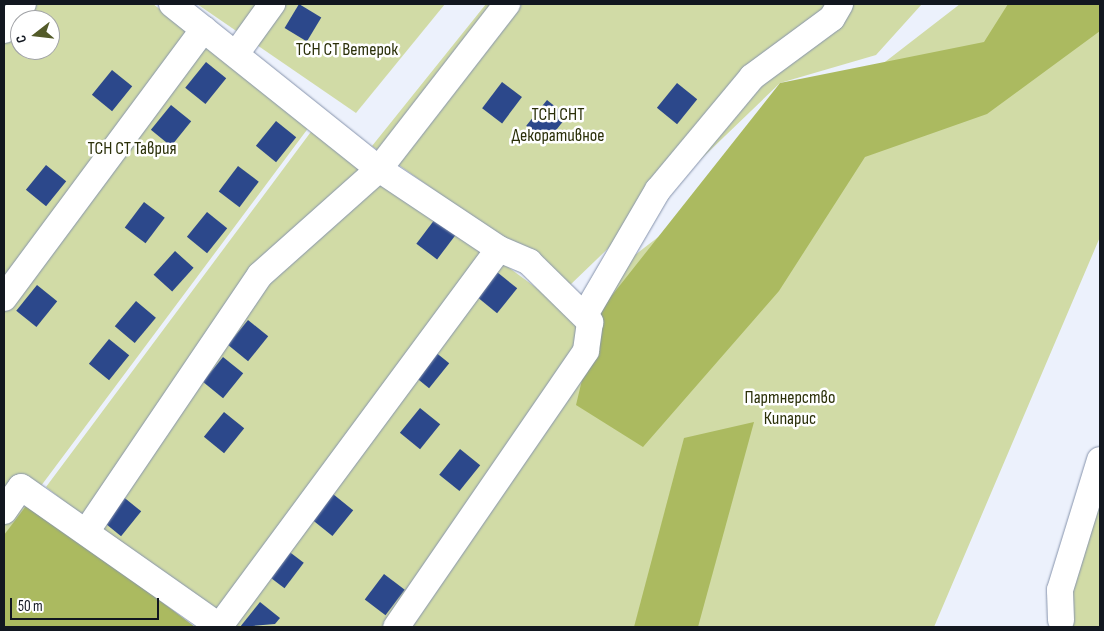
<!DOCTYPE html>
<meta charset="utf-8">
<style>
body{margin:0}
#map{position:relative;width:1104px;height:631px;overflow:hidden;background:#ecf1fc;font-family:"Sofia Sans Condensed",sans-serif}
div>[style]{position:absolute}
.green>*{inset:0;background:#d1dba6}
.forest>*{inset:0;background:#abba60}
.building>*{inset:0;background:#2c488b;transform-origin:0 0}
.roads{filter:drop-shadow(0 0 1px #8693ac) drop-shadow(0 0 1px #8693ac)}
.minor>*{height:26px;margin:-13px;padding:0 13px;transform-origin:13px;border-radius:13px;background:#fff}
span{translate:-50% -50%;white-space:nowrap;text-align:center;line-height:1.15;-webkit-text-stroke:5px #fff;paint-order:stroke}
.park-label{font-size:18px;color:#2b3009}
.frame{position:absolute;inset:0;border:5px solid #121720;pointer-events:none}
.north{position:absolute;left:10px;top:10px;width:50px;height:50px;box-sizing:border-box;background:#fff;border:1px solid #a0a2a6;border-radius:50%;rotate:254deg;font-size:14px;font-weight:700;line-height:20px;text-align:center;color:#121720}
.north::after{content:'';display:block;margin:auto;width:18px;height:22px;background:#535b29;clip-path:polygon(50% 0,100% 100%,50% 72%,0 100%)}
.scale{position:absolute;left:10px;top:598px;width:149px;height:22px;box-sizing:border-box;border:2px solid #121720;border-top:0;padding-left:6px;font-size:15px;line-height:18px;white-space:nowrap;color:#121720;-webkit-text-stroke:4px #fff;paint-order:stroke}
</style>
<div id="map">
<div class="green">
<i style="clip-path:polygon(evenodd,4px 4px,153px 4px,312px 123px,29px 502px,195px 627px,4px 627px,4px 4px,20px 20px,50px 20px,50px 50px,20px 50px,20px 20px)"></i>
<i style="clip-path:polygon(197px 4px,445px 4px,356px 113px)"></i>
<i style="clip-path:polygon(486px 4px,922px 4px,876px 55px,780px 83px,569px 286px,372px 146px)"></i>
<i style="clip-path:polygon(960px 4px,1100px 4px,1100px 237px,934px 627px,222px 627px,46px 487px,316px 125px,565px 309px)"></i>
<i style="clip-path:polygon(1100px 464px,1100px 627px,1057px 627px)"></i>
</div>
<div class="forest">
<i style="clip-path:polygon(1008px 4px,1100px 4px,1100px 31px,987px 114px,865px 157px,779px 291px,643px 447px,576px 405px,598px 313px,780px 83px,984px 42px)"></i>
<i style="clip-path:polygon(754px 422px,698px 627px,634px 627px,684px 438px)"></i>
<i style="clip-path:polygon(29px 502px,195px 627px,4px 627px,4px 535px)"></i>
</div>
<div class="building">
<i style="left:299px;top:4px;width:26px;height:28px;rotate:31deg"></i>
<i style="left:206px;top:62px;width:26px;height:33px;rotate:39deg"></i>
<i style="left:112px;top:70px;width:26px;height:32px;rotate:39deg"></i>
<i style="left:502px;top:82px;width:25px;height:33px;rotate:37deg"></i>
<i style="left:677px;top:83px;width:26px;height:32px;rotate:39deg"></i>
<i style="left:547px;top:100px;width:26px;height:33px;rotate:39deg"></i>
<i style="left:171px;top:105px;width:26px;height:32px;rotate:39deg"></i>
<i style="left:276px;top:121px;width:26px;height:32px;rotate:39deg"></i>
<i style="left:46px;top:165px;width:26px;height:32px;rotate:39deg"></i>
<i style="left:238px;top:166px;width:26px;height:32px;rotate:37deg"></i>
<i style="left:144px;top:202px;width:26px;height:32px;rotate:37deg"></i>
<i style="left:207px;top:212px;width:26px;height:32px;rotate:39deg"></i>
<i style="left:435px;top:219px;width:26px;height:31px;rotate:37deg"></i>
<i style="left:175px;top:251px;width:25px;height:32px;rotate:42deg"></i>
<i style="left:497px;top:272px;width:26px;height:32px;rotate:39deg"></i>
<i style="left:37px;top:285px;width:26px;height:33px;rotate:39deg"></i>
<i style="left:136px;top:301px;width:26px;height:33px;rotate:40deg"></i>
<i style="left:248px;top:320px;width:26px;height:32px;rotate:39deg"></i>
<i style="left:109px;top:339px;width:26px;height:32px;rotate:39deg"></i>
<i style="left:429px;top:347px;width:26px;height:32px;rotate:39deg"></i>
<i style="left:223px;top:357px;width:26px;height:32px;rotate:39deg"></i>
<i style="left:420px;top:408px;width:26px;height:32px;rotate:39deg"></i>
<i style="left:224px;top:412px;width:26px;height:32px;rotate:39deg"></i>
<i style="left:460px;top:449px;width:26px;height:33px;rotate:39deg"></i>
<i style="left:333px;top:494px;width:26px;height:33px;rotate:39deg"></i>
<i style="left:121px;top:495px;width:26px;height:32px;rotate:39deg"></i>
<i style="left:283px;top:547px;width:26px;height:32px;rotate:37deg"></i>
<i style="left:384px;top:574px;width:26px;height:32px;rotate:37deg"></i>
<i style="clip-path:polygon(260px 602px,280px 618px,275px 624px,240px 627px)"></i>
</div>
<div class="roads">
<div class="minor">
<i style="left:172px;top:4px;width:265px;rotate:38.6deg"></i>
<i style="left:379px;top:169px;width:144px;rotate:33.7deg"></i>
<i style="left:499px;top:249px;width:33px;rotate:23deg"></i>
<i style="left:529px;top:262px;width:86px;rotate:44.5deg"></i>
<i style="left:590px;top:322px;width:29px;rotate:98deg"></i>
<i style="left:586px;top:351px;width:335px;rotate:124.5deg"></i>
<i style="left:4px;top:30px;width:32px;rotate:-54deg"></i>
<i style="left:236px;top:54px;width:62px;rotate:-54.2deg"></i>
<i style="left:4px;top:298px;width:335px;rotate:-53.4deg"></i>
<i style="left:586px;top:313px;width:143px;rotate:-59.7deg"></i>
<i style="left:658px;top:190px;width:147px;rotate:-50.2deg"></i>
<i style="left:752px;top:77px;width:99px;rotate:-36.4deg"></i>
<i style="left:832px;top:18px;width:16px;rotate:-60deg"></i>
<i style="left:4px;top:511px;width:29px;rotate:-55deg"></i>
<i style="left:21px;top:487px;width:243px;rotate:35.1deg"></i>
<i style="left:86px;top:532px;width:310px;rotate:-55.9deg"></i>
<i style="left:260px;top:275px;width:159px;rotate:-41.7deg"></i>
<i style="left:379px;top:169px;width:209px;rotate:-52.2deg"></i>
<i style="left:1061px;top:620px;width:30px;rotate:-92deg"></i>
<i style="left:1060px;top:590px;width:136px;rotate:-72.9deg"></i>
<i style="left:219px;top:627px;width:470px;rotate:-53.5deg"></i>
</div>
</div>
<div class="park-label">
<span style="left:347px;top:50px">ТСН СТ Ветерок</span>
<span style="left:558px;top:126px">ТСН СНТ<br>Декоративное</span>
<span style="left:132px;top:149px">ТСН СТ Таврия</span>
<span style="left:790px;top:409px">Партнерство<br>Кипарис</span>
</div>
<div class="frame"></div>
<div class="north">С</div>
<div class="scale">50 m</div>
</div>
